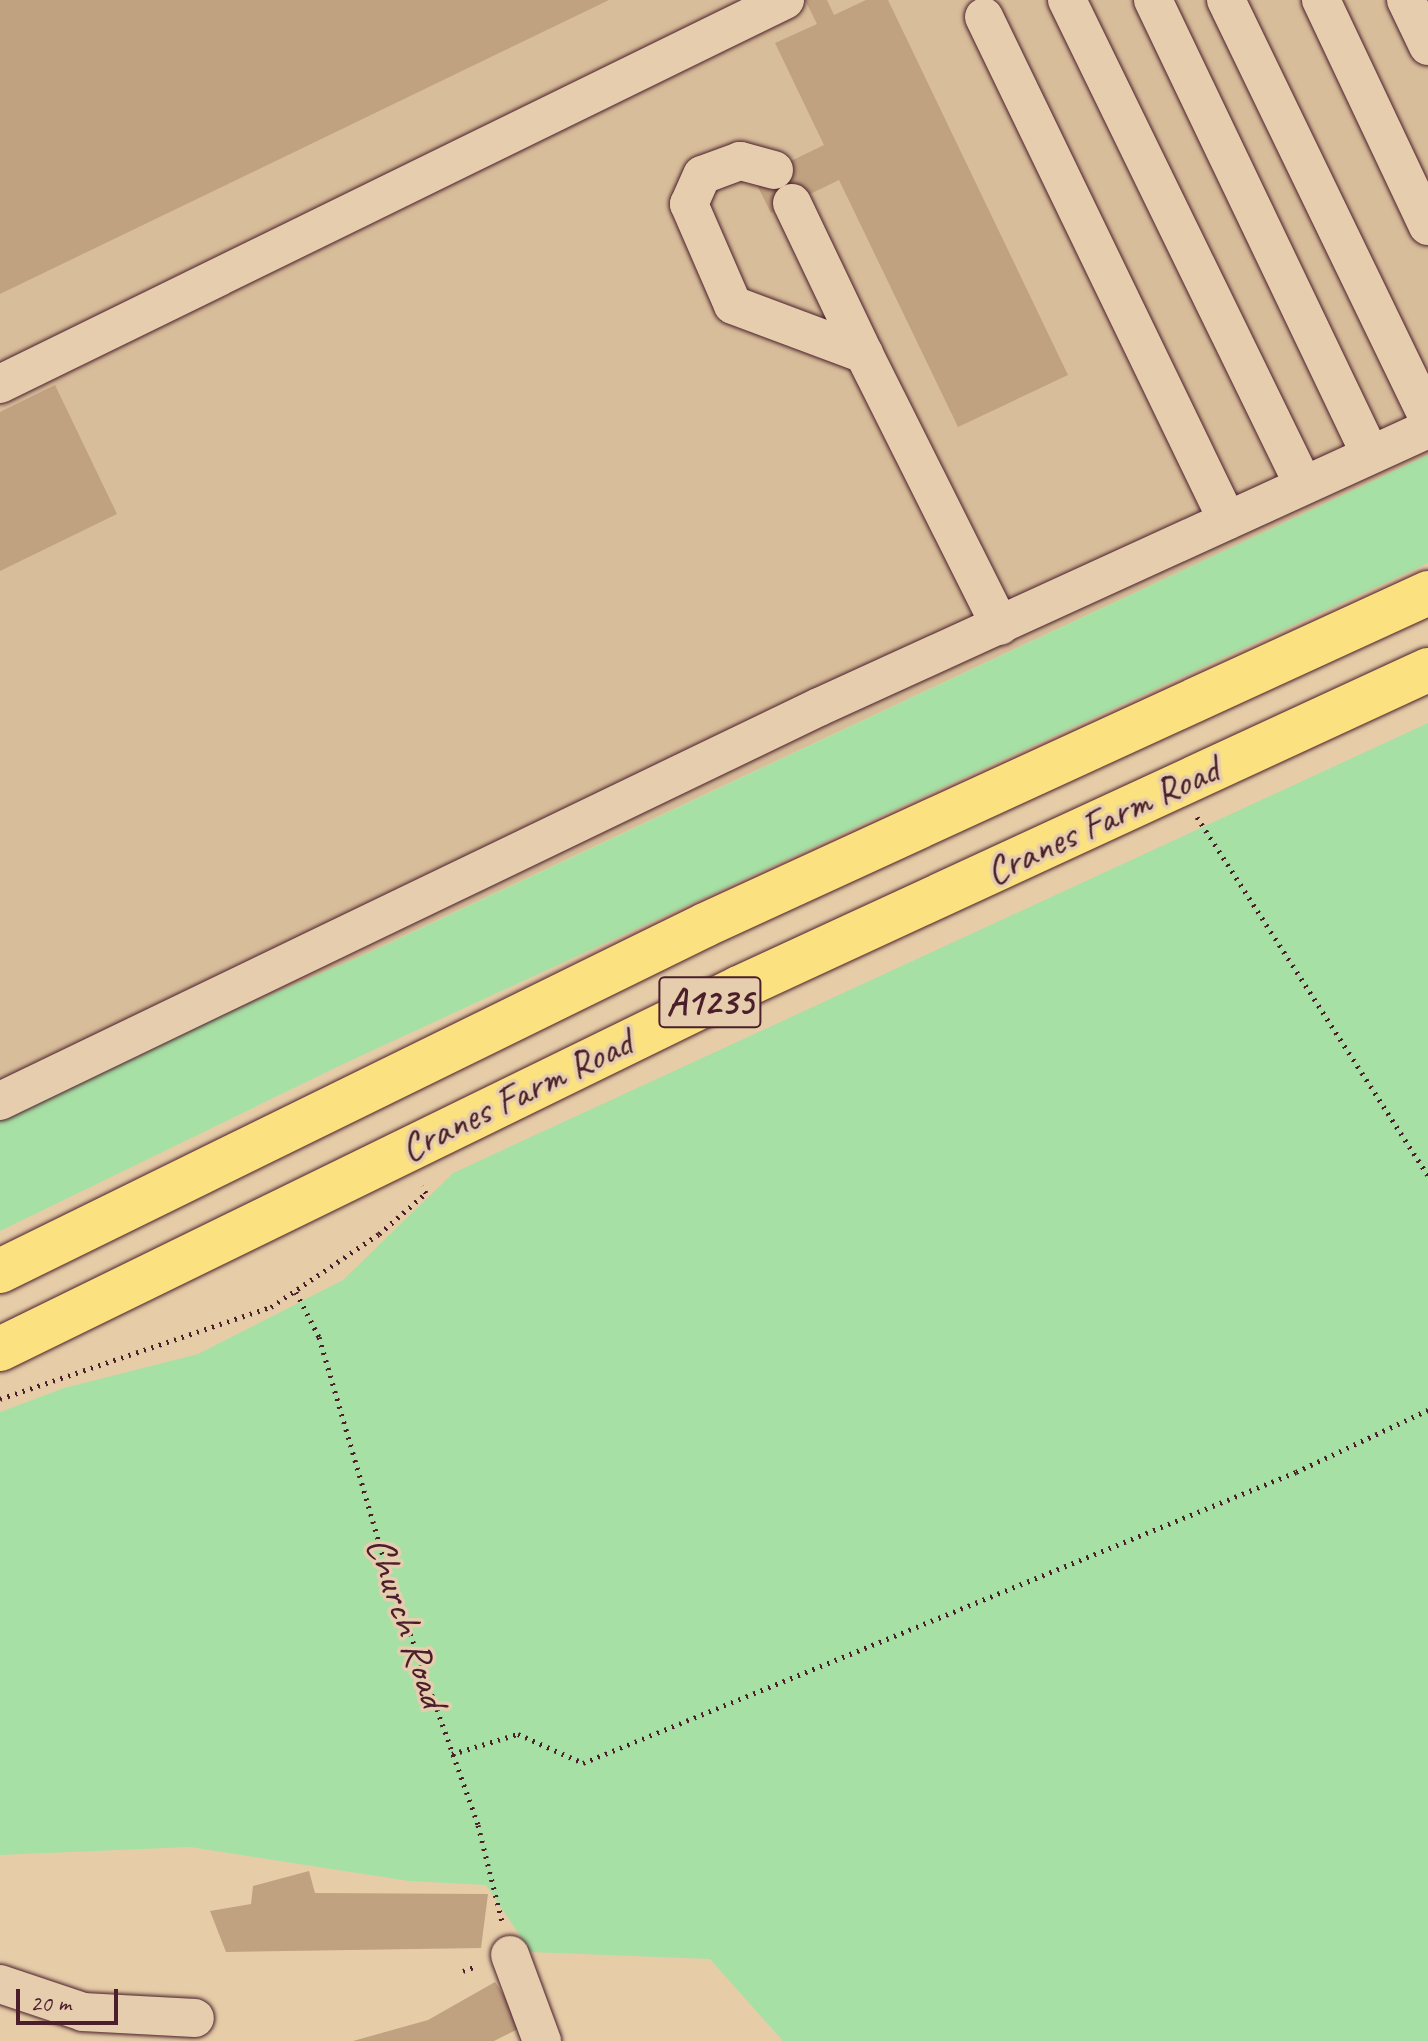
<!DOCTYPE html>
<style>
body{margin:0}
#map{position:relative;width:1428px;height:2041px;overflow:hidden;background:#e6cda8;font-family:Caveat,sans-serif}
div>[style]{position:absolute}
.built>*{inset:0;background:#d8bd9a}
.green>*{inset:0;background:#a7e0a5}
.building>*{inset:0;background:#c0a280}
.path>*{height:5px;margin-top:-2.5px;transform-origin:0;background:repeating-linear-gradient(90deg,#4a1f2b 0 2px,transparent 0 8px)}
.roads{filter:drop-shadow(0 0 2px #4a1f2b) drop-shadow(0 0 2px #4a1f2b)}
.minor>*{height:38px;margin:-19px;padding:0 19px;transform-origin:19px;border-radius:19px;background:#e6cdae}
.major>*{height:44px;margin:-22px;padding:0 22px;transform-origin:22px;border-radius:22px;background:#fbe180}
span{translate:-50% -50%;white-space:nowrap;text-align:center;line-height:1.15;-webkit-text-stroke:7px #e6cdae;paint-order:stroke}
.shield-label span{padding:2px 6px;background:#e6cdae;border:2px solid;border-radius:6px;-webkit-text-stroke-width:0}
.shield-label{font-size:38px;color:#4a1f2b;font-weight:700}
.street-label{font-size:40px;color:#4a1f2b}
.scale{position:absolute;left:16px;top:1989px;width:102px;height:36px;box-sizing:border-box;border:4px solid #4a1f2b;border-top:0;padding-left:10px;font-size:24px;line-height:28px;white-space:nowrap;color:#4a1f2b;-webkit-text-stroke:6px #e6cdae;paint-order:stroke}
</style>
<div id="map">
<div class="built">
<i style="clip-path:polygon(0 0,1428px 0,1428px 455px,0 1125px)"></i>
</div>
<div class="green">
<i style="clip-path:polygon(1428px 455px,1428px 563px,341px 1065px,0 1231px,0 1111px,370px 952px)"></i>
<i style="clip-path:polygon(1428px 723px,1428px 2041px,783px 2041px,710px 1959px,531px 1952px,486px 1885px,409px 1881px,190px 1847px,0 1855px,0 1412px,64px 1388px,198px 1354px,343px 1280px,453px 1173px)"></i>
</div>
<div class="building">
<i style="clip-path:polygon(0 0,609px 0,0 294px)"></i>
<i style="clip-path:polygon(805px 0,827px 0,834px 15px,866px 0,888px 0,1068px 375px,958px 427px,839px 180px,771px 213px,754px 179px,824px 145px,775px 43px,817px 24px)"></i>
<i style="clip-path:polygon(55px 385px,117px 514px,0 571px,0 412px)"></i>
<i style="clip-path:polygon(309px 1871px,315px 1893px,488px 1894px,481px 1948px,226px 1952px,210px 1911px,251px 1904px,253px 1886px)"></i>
<i style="clip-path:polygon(495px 1982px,524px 2026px,494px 2041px,353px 2041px,428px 2020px)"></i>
</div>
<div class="path">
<i style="left:1197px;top:817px;width:427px;rotate:57.2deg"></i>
<i style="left:296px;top:1292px;width:51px;rotate:62.9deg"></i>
<i style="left:319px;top:1337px;width:239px;rotate:73.7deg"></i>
<i style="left:386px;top:1566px;width:275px;rotate:70.4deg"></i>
<i style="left:478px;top:1825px;width:99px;rotate:76deg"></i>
<i style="left:0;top:1399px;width:286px;rotate:-18.8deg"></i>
<i style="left:271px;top:1307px;width:130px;rotate:-34.1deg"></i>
<i style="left:379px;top:1234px;width:62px;rotate:-41.1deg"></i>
<i style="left:426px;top:1193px;width:8px;rotate:-120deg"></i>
<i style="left:452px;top:1754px;width:69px;rotate:-16.9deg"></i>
<i style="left:518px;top:1734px;width:71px;rotate:24deg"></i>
<i style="left:583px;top:1763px;width:770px;rotate:-22.2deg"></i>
<i style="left:1296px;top:1472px;width:146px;rotate:-25.2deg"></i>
<i style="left:463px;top:1971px;width:15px;rotate:-20deg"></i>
</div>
<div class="roads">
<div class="minor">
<i style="left:1067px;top:0;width:538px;rotate:64.01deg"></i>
<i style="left:1153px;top:0;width:503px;rotate:64.45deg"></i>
<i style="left:1226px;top:0;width:463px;rotate:64.2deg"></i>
<i style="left:1321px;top:0;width:250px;rotate:64.7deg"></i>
<i style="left:1406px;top:0;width:51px;rotate:64.4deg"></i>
<i style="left:984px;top:17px;width:559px;rotate:64.21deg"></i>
<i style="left:774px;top:170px;width:35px;rotate:-165deg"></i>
<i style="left:740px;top:161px;width:40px;rotate:159.8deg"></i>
<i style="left:702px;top:175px;width:32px;rotate:114deg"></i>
<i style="left:689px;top:204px;width:110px;rotate:66.5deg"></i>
<i style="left:733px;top:305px;width:140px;rotate:20.5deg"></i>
<i style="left:864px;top:354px;width:304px;rotate:63.4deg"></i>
<i style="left:792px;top:203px;width:167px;rotate:64.5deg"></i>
<i style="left:0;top:384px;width:874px;rotate:-26.07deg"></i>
<i style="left:0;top:1101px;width:909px;rotate:-25.69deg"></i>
<i style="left:819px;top:707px;width:669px;rotate:-24.54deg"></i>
<i style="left:510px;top:1955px;width:92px;rotate:69.6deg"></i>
<i style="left:0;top:1984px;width:88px;rotate:18.6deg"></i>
<i style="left:83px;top:2012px;width:112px;rotate:3.1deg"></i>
</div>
<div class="major">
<i style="left:0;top:1271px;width:785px;rotate:-26.14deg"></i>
<i style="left:705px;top:925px;width:796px;rotate:-24.66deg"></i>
<i style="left:0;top:1349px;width:822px;rotate:-26.04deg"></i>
<i style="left:739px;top:988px;width:759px;rotate:-24.78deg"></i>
</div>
</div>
<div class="shield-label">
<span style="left:710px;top:1002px">A1235</span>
</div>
<div class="street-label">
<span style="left:1102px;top:820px;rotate:-25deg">Cranes Farm Road</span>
<span style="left:516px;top:1095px;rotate:-26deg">Cranes Farm Road</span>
<span style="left:407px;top:1622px;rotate:71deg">Church Road</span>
</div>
<div class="scale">20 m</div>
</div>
